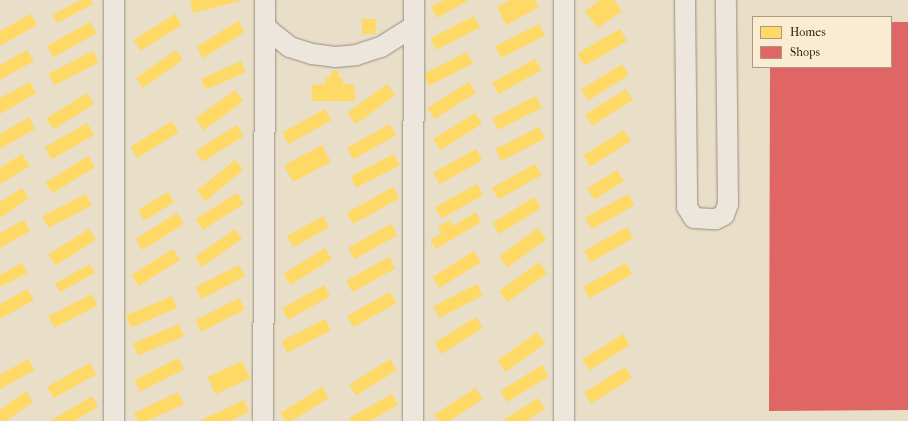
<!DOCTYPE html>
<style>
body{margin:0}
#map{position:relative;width:908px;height:421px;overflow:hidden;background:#e9dec8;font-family:"IM FELL French Canon",serif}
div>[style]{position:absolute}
.homes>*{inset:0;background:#ffd966;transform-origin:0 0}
.shops>*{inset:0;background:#e06666}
.roads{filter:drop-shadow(0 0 1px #978d7e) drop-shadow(0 0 1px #978d7e)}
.minor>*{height:20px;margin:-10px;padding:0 10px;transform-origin:10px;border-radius:10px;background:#ece6dc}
span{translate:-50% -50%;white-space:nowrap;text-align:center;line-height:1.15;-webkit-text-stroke:4px #faecd2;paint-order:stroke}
.legend{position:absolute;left:752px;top:16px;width:140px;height:52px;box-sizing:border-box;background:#faecd2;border:1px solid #ab987e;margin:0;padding:5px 7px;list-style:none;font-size:12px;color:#351a01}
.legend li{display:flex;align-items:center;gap:8px;height:20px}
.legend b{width:20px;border:1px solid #ab987e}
</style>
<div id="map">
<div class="homes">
<i style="clip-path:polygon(81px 0,91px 0,93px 4px,57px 23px,52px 15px)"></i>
<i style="clip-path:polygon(190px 0,240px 0,240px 1px,193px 13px)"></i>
<i style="clip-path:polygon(444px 0,469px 0,437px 18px,431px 7px)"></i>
<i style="clip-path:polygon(510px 0,535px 0,539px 7px,506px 25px,497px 7px)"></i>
<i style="clip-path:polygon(600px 0,614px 0,622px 11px,598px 28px,585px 11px)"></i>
<i style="clip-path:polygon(31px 14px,37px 25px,0 46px,0 31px)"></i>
<i style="left:175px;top:14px;width:13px;height:49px;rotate:58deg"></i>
<i style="left:474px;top:16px;width:13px;height:49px;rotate:63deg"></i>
<i style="left:362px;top:19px;width:14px;height:15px"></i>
<i style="left:238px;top:21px;width:13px;height:49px;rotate:58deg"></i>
<i style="left:90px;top:22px;width:13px;height:49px;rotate:61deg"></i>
<i style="left:539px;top:24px;width:13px;height:49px;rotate:63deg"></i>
<i style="left:620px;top:29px;width:14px;height:49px;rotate:60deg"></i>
<i style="clip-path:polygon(27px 50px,34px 61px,0 80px,0 65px)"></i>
<i style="left:176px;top:50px;width:12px;height:49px;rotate:55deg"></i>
<i style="left:93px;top:51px;width:13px;height:50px;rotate:63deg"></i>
<i style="left:467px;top:52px;width:13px;height:49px;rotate:63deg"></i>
<i style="left:535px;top:59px;width:13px;height:49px;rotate:61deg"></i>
<i style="left:241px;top:61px;width:12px;height:44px;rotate:66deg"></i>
<i style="left:622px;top:64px;width:13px;height:48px;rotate:58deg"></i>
<i style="clip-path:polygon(331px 71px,339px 71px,339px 78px,343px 78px,343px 84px,354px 84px,355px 101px,312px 101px,312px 85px,325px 84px,325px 77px,331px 77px)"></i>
<i style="clip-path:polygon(30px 82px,36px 93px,0 114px,0 98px)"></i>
<i style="left:469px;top:82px;width:13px;height:49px;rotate:58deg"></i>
<i style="left:387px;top:84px;width:14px;height:49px;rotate:54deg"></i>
<i style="left:626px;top:89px;width:13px;height:48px;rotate:58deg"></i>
<i style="left:235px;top:90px;width:14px;height:49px;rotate:54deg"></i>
<i style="left:87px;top:93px;width:13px;height:48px;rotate:58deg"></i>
<i style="left:536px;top:96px;width:13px;height:49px;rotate:63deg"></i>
<i style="left:325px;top:109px;width:13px;height:49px;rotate:61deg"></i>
<i style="left:475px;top:113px;width:13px;height:49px;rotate:58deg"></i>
<i style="clip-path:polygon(29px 117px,35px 129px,0 149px,0 134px)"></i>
<i style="left:172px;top:121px;width:13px;height:49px;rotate:58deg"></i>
<i style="left:87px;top:123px;width:14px;height:49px;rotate:60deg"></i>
<i style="left:390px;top:124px;width:13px;height:49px;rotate:61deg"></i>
<i style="left:237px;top:125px;width:13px;height:49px;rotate:58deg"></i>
<i style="left:539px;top:127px;width:13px;height:49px;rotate:63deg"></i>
<i style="left:624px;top:130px;width:13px;height:48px;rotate:58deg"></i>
<i style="left:322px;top:145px;width:19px;height:43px;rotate:62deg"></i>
<i style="left:476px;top:149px;width:13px;height:49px;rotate:61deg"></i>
<i style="clip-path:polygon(22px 154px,30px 166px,0 184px,0 168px)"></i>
<i style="left:394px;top:154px;width:13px;height:49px;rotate:63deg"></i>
<i style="left:88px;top:156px;width:13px;height:50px;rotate:58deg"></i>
<i style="left:235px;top:160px;width:13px;height:49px;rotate:51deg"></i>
<i style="left:535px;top:164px;width:13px;height:49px;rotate:61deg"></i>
<i style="left:617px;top:170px;width:13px;height:35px;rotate:58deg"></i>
<i style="left:477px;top:184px;width:13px;height:48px;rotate:61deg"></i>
<i style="left:393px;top:187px;width:13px;height:53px;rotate:61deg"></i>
<i style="clip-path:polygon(22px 188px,29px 198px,0 218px,0 202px)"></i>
<i style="left:168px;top:192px;width:12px;height:35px;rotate:59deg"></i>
<i style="left:237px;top:193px;width:13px;height:49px;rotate:58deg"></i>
<i style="left:86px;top:194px;width:13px;height:49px;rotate:63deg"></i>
<i style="left:628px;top:194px;width:13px;height:49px;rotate:61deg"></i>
<i style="left:534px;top:197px;width:13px;height:49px;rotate:58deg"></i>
<i style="clip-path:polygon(476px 212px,481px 222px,436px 249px,430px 240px,442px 233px,438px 227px,450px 220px,453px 226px)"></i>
<i style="left:177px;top:213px;width:13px;height:49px;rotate:58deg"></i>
<i style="left:323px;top:216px;width:13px;height:41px;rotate:61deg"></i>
<i style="clip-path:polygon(24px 220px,30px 231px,0 248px,0 233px)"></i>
<i style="left:391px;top:224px;width:13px;height:49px;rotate:61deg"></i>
<i style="left:627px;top:227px;width:13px;height:49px;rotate:61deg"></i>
<i style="left:538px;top:228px;width:14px;height:48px;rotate:54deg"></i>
<i style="left:89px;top:229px;width:13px;height:48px;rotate:58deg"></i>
<i style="left:235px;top:229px;width:12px;height:49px;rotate:55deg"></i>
<i style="left:325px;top:248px;width:13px;height:49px;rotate:58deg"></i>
<i style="left:173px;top:249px;width:13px;height:49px;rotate:58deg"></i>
<i style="left:474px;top:251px;width:13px;height:49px;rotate:58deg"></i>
<i style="left:389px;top:257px;width:13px;height:49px;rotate:61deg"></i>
<i style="left:539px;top:262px;width:14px;height:49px;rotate:54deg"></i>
<i style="clip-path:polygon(22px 263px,28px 273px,0 287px,0 275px)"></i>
<i style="left:626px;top:263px;width:13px;height:49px;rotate:61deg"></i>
<i style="left:90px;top:264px;width:10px;height:40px;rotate:61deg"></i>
<i style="left:239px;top:265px;width:13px;height:49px;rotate:63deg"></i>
<i style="left:477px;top:284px;width:13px;height:49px;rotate:63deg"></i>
<i style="left:324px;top:285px;width:13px;height:48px;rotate:61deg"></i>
<i style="clip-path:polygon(27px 289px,34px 300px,0 319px,0 304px)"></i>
<i style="left:390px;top:292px;width:13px;height:49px;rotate:61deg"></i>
<i style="left:92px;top:294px;width:13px;height:49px;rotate:63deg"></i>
<i style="left:172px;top:296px;width:13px;height:50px;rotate:67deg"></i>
<i style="left:239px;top:298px;width:13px;height:49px;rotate:63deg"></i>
<i style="left:476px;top:317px;width:13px;height:49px;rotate:58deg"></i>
<i style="left:325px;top:319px;width:13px;height:49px;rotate:63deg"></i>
<i style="left:179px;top:324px;width:13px;height:50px;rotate:67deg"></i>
<i style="left:537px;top:332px;width:14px;height:49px;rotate:54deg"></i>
<i style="left:623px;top:334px;width:13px;height:48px;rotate:58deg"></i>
<i style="left:178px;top:358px;width:13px;height:49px;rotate:63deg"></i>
<i style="clip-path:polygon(28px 359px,35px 370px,0 389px,0 375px)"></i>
<i style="left:390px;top:359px;width:13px;height:48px;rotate:58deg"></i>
<i style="left:242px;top:361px;width:19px;height:38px;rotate:65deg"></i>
<i style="left:90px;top:363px;width:13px;height:49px;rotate:61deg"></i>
<i style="left:542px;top:365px;width:13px;height:49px;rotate:58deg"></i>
<i style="left:625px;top:367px;width:13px;height:48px;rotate:58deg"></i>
<i style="left:322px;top:387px;width:13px;height:49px;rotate:58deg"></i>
<i style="clip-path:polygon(475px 388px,483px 399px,449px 421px,439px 421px,434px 415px)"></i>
<i style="clip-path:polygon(26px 391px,33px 402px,6px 421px,0 421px,0 410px)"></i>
<i style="clip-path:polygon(178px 392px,184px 404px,147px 421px,138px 421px,134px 413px)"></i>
<i style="clip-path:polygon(392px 394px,398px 405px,370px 421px,351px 421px,349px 418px)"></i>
<i style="clip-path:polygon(92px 396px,98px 407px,74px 421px,50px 421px)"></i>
<i style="clip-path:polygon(538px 398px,545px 409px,526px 421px,502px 421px)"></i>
<i style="clip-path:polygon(244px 400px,249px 412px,230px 421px,199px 421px)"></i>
</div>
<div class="shops">
<i style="clip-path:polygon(891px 22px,908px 22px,908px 410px,769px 411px,770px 67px,891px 67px)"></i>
</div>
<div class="roads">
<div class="minor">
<i style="left:114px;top:0;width:421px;rotate:90deg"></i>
<i style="left:685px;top:0;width:207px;rotate:89.4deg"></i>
<i style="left:687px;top:207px;width:13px;rotate:58deg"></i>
<i style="left:694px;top:218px;width:22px;rotate:3deg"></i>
<i style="left:716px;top:219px;width:9px;rotate:-27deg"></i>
<i style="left:724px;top:215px;width:12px;rotate:-70deg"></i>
<i style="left:728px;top:204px;width:204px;rotate:-90.6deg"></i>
<i style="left:265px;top:27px;width:32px;rotate:39deg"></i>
<i style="left:290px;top:47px;width:23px;rotate:18deg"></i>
<i style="left:312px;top:54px;width:23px;rotate:7deg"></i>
<i style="left:335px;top:57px;width:21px;rotate:-5deg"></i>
<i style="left:356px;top:55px;width:26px;rotate:-18deg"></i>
<i style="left:381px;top:47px;width:39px;rotate:-32deg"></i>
<i style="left:263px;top:421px;width:421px;rotate:-89.7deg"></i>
<i style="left:413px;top:421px;width:421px;rotate:-89.9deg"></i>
<i style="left:564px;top:421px;width:421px;rotate:-90deg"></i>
</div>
</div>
<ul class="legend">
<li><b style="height:11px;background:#ffd966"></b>Homes</li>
<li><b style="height:11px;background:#e06666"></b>Shops</li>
</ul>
</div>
